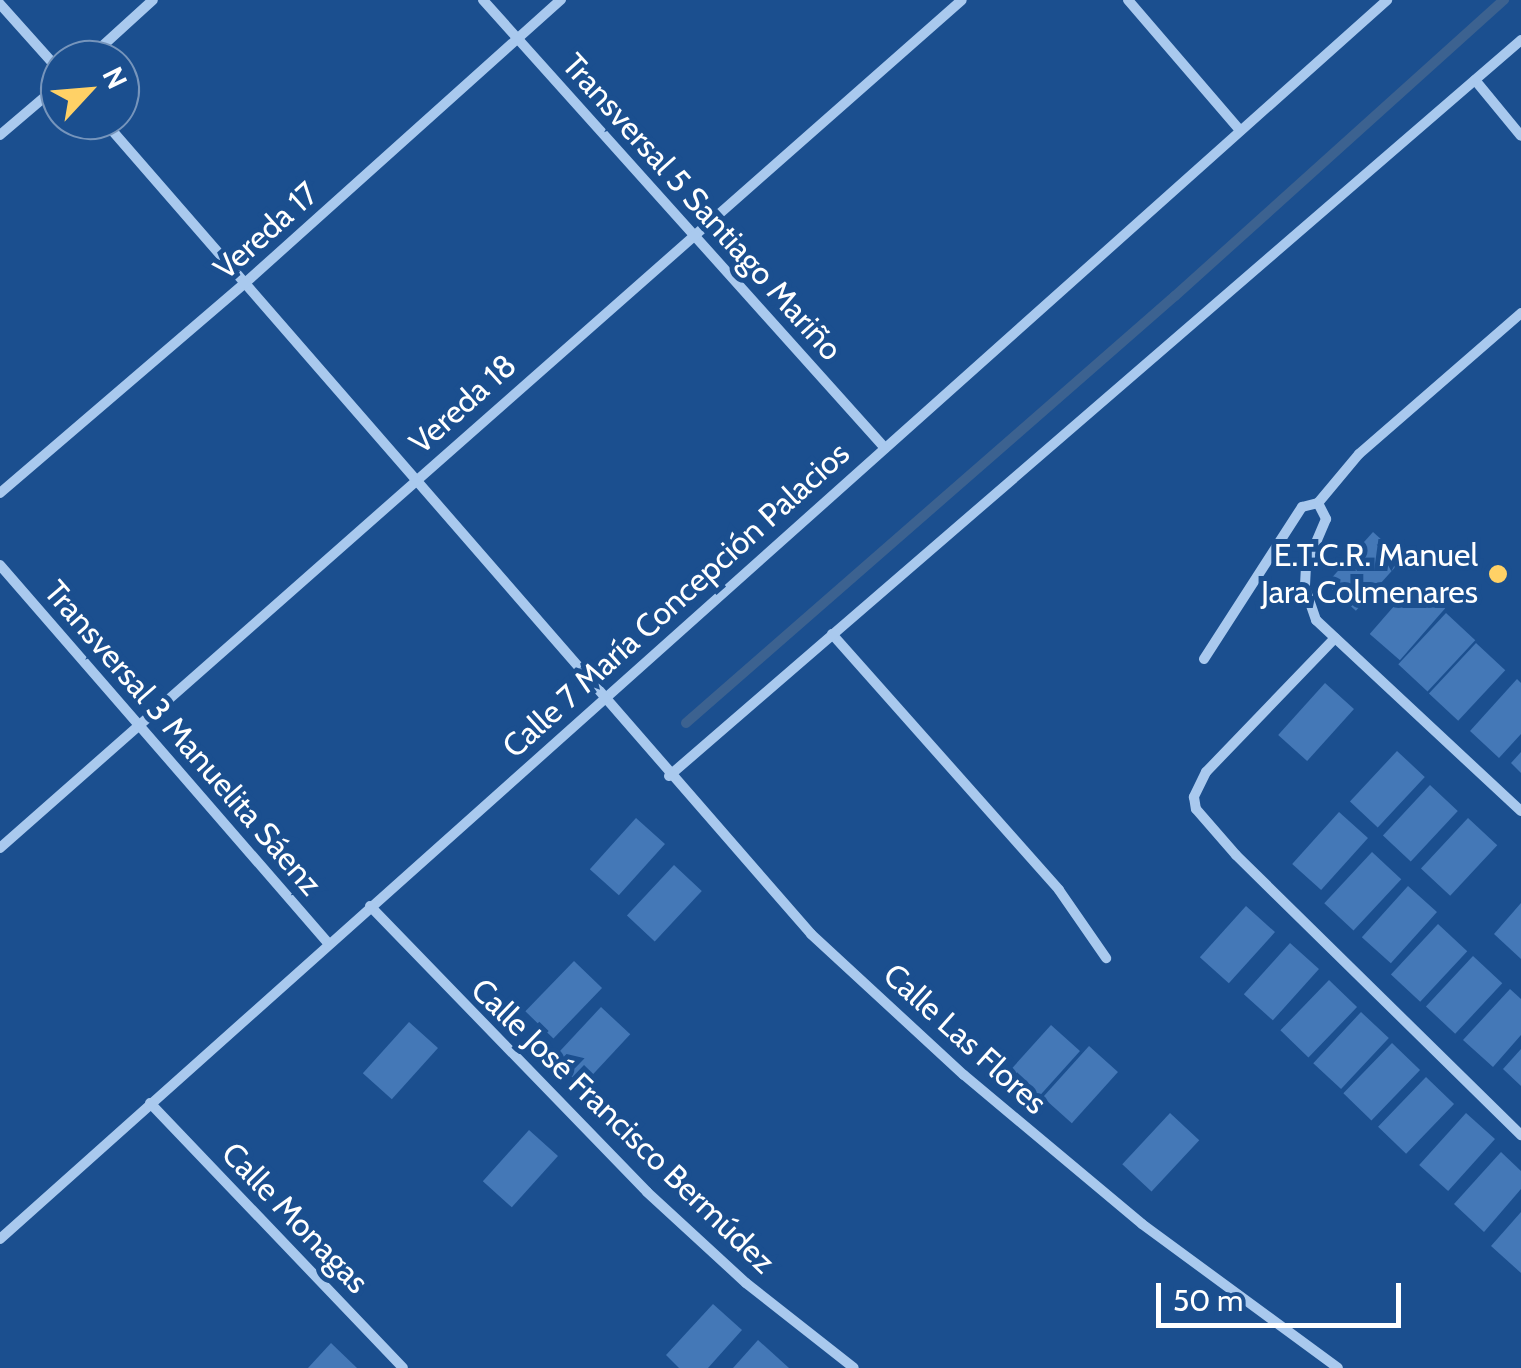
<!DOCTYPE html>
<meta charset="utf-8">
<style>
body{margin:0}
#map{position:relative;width:1521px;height:1368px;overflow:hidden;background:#1b4f8f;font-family:Cabin,sans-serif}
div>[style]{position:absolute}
.stream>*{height:10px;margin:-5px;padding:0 5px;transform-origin:5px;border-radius:5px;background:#3c6290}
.building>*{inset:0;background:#4478b7;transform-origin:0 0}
.street>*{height:10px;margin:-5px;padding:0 5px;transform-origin:5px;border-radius:5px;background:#a9c9ee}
.dots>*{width:28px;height:28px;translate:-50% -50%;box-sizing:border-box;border:5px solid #1b4f8f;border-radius:50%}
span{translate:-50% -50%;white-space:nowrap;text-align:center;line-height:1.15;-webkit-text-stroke:10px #1b4f8f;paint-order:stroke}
.street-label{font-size:32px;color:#fff}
.poi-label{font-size:32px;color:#fff}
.right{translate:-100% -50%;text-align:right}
.north{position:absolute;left:40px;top:40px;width:100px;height:100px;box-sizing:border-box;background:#1b4f8f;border:2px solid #7695bc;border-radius:50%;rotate:64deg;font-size:28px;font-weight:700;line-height:40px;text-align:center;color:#fff}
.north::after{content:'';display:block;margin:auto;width:35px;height:45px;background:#ffd166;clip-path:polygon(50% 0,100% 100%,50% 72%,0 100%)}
.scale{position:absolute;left:1156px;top:1283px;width:245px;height:45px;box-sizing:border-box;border:5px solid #fff;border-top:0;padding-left:12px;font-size:30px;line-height:35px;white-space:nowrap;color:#fff;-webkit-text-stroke:8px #1b4f8f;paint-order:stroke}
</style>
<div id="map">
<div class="stream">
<i style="left:686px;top:723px;width:649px;rotate:-41.13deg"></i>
<i style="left:1175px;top:296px;width:443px;rotate:-42deg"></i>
</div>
<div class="building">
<i style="left:1373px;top:532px;width:40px;height:70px;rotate:42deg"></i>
<i style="left:1415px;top:582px;width:40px;height:69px;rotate:41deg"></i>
<i style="left:1446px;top:613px;width:40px;height:70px;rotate:43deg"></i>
<i style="left:1476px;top:643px;width:40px;height:69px;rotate:43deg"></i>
<i style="clip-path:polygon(1517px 679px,1521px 683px,1521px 734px,1499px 758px,1470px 731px)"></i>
<i style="left:1325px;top:683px;width:39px;height:70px;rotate:42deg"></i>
<i style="left:1397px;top:751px;width:38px;height:69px;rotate:43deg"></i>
<i style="clip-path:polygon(1521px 752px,1521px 773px,1511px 763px)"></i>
<i style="left:1430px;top:785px;width:38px;height:69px;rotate:43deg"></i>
<i style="left:1339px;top:812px;width:39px;height:70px;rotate:42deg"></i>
<i style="left:636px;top:818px;width:39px;height:69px;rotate:42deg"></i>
<i style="left:1468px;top:818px;width:40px;height:69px;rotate:43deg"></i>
<i style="left:1372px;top:852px;width:40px;height:70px;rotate:43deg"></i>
<i style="left:674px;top:865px;width:38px;height:69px;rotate:43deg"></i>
<i style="left:1408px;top:886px;width:39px;height:69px;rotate:42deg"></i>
<i style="clip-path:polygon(1521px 903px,1521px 959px,1494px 934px)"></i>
<i style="left:1246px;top:906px;width:39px;height:69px;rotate:42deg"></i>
<i style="left:1438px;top:924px;width:40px;height:69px;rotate:43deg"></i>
<i style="left:1290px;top:943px;width:39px;height:69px;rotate:42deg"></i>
<i style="left:1473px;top:956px;width:40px;height:69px;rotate:43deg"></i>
<i style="left:574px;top:961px;width:39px;height:70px;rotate:44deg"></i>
<i style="left:1329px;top:980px;width:39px;height:70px;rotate:44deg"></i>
<i style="clip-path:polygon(1510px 989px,1521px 999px,1521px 1035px,1493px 1067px,1463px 1040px)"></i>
<i style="left:601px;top:1007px;width:40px;height:71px;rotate:43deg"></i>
<i style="left:1361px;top:1012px;width:38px;height:70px;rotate:43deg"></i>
<i style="left:409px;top:1022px;width:39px;height:69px;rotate:42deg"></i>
<i style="left:1051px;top:1025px;width:39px;height:69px;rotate:42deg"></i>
<i style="left:1392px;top:1043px;width:39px;height:70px;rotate:44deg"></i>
<i style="left:1089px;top:1046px;width:39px;height:69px;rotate:42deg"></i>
<i style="clip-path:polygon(1521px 1049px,1521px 1086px,1503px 1069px)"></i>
<i style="left:1426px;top:1077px;width:39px;height:69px;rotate:44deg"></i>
<i style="left:1170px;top:1113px;width:40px;height:70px;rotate:43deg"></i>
<i style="left:1466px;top:1113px;width:39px;height:70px;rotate:42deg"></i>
<i style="left:529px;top:1130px;width:39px;height:69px;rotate:42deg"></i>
<i style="clip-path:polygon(1501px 1152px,1521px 1171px,1521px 1189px,1484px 1232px,1454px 1204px)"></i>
<i style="clip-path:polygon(1521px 1212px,1521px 1273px,1491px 1246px)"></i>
<i style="clip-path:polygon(713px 1304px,742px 1330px,708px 1368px,679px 1368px,666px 1355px)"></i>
<i style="clip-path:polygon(758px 1340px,789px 1368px,733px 1368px)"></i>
<i style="clip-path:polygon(331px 1343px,357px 1368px,308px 1368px)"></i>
</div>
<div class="street">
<i style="left:483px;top:0;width:602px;rotate:48.1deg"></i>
<i style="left:1128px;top:0;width:172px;rotate:49.3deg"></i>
<i style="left:0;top:4px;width:90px;rotate:48.2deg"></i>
<i style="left:87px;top:60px;width:89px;rotate:-42.3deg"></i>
<i style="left:1475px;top:80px;width:72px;rotate:50.6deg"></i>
<i style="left:103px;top:120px;width:1079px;rotate:48.98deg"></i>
<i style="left:811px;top:934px;width:208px;rotate:42.7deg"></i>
<i style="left:964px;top:1075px;width:232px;rotate:39.9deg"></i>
<i style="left:1142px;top:1224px;width:243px;rotate:36.3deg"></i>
<i style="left:0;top:135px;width:79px;rotate:-40.4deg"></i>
<i style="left:0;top:493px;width:321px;rotate:-40.6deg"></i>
<i style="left:244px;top:284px;width:426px;rotate:-41.9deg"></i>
<i style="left:1318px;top:503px;width:64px;rotate:-50.1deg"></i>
<i style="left:1359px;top:454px;width:215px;rotate:-41deg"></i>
<i style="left:0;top:565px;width:500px;rotate:49.05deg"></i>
<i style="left:832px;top:634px;width:342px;rotate:48.4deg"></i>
<i style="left:1059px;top:890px;width:83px;rotate:55.3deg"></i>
<i style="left:1335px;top:638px;width:186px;rotate:133.9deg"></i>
<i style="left:1206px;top:772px;width:28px;rotate:116deg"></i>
<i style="left:1194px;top:797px;width:12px;rotate:81deg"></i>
<i style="left:1196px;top:809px;width:61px;rotate:49deg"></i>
<i style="left:1236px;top:855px;width:400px;rotate:44.5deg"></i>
<i style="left:1204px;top:659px;width:181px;rotate:-57.2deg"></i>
<i style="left:1302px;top:507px;width:16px;rotate:-14deg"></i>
<i style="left:1318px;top:503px;width:18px;rotate:63deg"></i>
<i style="left:1326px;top:519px;width:51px;rotate:113.1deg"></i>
<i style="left:1306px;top:566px;width:22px;rotate:93deg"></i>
<i style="left:1305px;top:588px;width:34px;rotate:71deg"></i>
<i style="left:1316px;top:620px;width:280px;rotate:43deg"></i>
<i style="left:669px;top:776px;width:1126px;rotate:-40.82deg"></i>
<i style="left:0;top:848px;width:1282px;rotate:-41.4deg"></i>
<i style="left:370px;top:906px;width:398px;rotate:45.9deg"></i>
<i style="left:647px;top:1192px;width:134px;rotate:42.6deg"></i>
<i style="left:746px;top:1283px;width:137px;rotate:38.2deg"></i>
<i style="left:150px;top:1103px;width:366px;rotate:46.3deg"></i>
<i style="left:0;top:1239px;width:1860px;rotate:-41.77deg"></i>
</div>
<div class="dots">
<i style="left:1498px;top:574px;background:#ffd166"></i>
</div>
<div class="street-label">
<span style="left:702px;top:207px;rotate:48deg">Transversal 5 Santiago Mariño</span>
<span style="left:266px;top:231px;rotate:-42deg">Vereda 17</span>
<span style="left:463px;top:404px;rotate:-42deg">Vereda 18</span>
<span style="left:676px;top:600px;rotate:-42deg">Calle 7 María Concepción Palacios</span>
<span style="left:183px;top:738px;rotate:49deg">Transversal 3 Manuelita Sáenz</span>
<span style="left:965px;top:1039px;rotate:42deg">Calle Las Flores</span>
<span style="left:623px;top:1126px;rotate:44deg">Calle José Francisco Bermúdez</span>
<span style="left:295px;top:1218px;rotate:46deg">Calle Monagas</span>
</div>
<div class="poi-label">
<span class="right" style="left:1478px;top:574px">E.T.C.R. Manuel<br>Jara Colmenares</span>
</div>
<div class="north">N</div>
<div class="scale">50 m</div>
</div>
